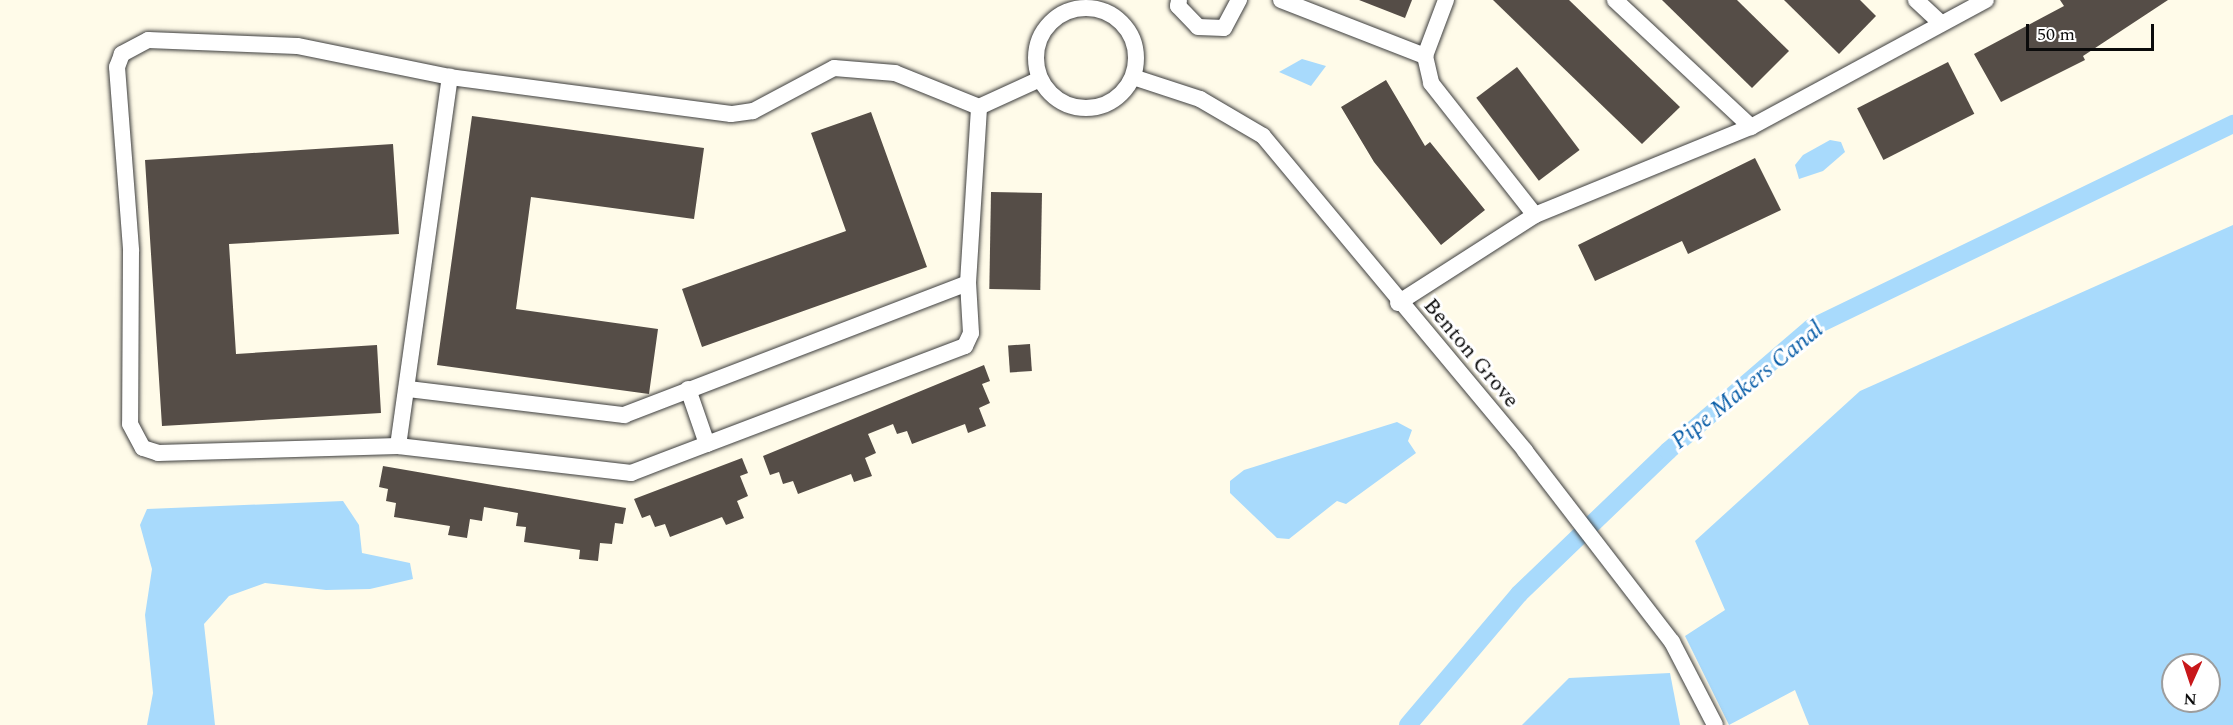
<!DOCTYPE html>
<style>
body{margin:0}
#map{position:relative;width:2233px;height:725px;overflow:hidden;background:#fffbe9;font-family:Spectral,serif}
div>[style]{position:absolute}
.water>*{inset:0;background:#a8dafc}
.canal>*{height:18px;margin:-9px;padding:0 9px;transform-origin:9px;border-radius:9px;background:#a8dafc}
.building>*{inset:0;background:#554d47;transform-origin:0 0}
.roads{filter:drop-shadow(0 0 2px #3e3e3e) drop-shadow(0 0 2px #3e3e3e)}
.minor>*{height:16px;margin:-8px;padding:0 8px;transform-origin:8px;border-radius:8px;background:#fff}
.minor>.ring{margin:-8px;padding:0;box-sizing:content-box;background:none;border:16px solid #fff;border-radius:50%}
span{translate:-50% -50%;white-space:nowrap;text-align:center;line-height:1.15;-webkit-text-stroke:6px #fff;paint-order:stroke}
.street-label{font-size:22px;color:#0b0b0b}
.water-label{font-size:24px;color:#0a5ea8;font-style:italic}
.north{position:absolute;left:2161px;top:653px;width:60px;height:60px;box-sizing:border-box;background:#fff;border:2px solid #9d9d9d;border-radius:50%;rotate:183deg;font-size:16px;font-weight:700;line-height:24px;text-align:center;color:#0b0b0b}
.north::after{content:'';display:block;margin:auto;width:21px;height:27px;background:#c8171a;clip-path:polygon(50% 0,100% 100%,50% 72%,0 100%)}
.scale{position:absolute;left:2026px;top:24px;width:128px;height:27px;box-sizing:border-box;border:3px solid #0b0b0b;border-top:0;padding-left:8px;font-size:18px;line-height:21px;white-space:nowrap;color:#0b0b0b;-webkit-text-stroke:4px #fff;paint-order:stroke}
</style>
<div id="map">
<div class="water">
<i style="clip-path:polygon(1302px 59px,1326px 66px,1311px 86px,1279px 72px)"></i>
<i style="clip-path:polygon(1830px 140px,1841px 142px,1845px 152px,1823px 171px,1799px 179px,1795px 165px,1803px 155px)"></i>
<i style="clip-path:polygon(evenodd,2233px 225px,2233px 725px,1809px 725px,1795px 690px,1729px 725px,1685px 636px,1725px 610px,1695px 541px,1860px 391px,2233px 225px,2173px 665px,2209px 665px,2209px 701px,2173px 701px,2173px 665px)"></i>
<i style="clip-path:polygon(1397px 422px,1412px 430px,1408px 441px,1416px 453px,1346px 504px,1337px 501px,1289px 539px,1277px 538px,1230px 493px,1230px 481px,1244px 470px)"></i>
<i style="clip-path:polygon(343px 501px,359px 525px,362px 553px,410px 563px,413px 579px,370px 589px,326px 590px,265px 583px,229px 596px,204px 624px,215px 725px,147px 725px,153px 693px,145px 615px,152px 569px,140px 525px,147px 509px)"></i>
<i style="clip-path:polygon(1670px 673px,1680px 725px,1522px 725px,1569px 678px)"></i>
</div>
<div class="canal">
<i style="left:1408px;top:725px;width:172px;rotate:-49.7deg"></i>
<i style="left:1519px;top:594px;width:207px;rotate:-43.8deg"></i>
<i style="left:1668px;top:451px;width:189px;rotate:-40.7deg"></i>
<i style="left:1811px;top:328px;width:469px;rotate:-25.8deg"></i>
</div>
<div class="building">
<i style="clip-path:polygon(1359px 0,1412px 0,1405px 18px)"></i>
<i style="clip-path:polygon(1493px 0,1569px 0,1680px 107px,1642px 144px)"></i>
<i style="clip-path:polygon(1662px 0,1737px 0,1789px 51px,1752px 88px)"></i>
<i style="clip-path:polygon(1784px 0,1860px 0,1876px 16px,1839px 54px)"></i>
<i style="clip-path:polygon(2060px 0,2168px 0,2083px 56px,2085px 60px,2001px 102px,1974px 54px,2064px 6px)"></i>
<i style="left:1948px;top:62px;width:58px;height:102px;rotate:63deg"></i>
<i style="left:1517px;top:67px;width:104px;height:51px;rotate:53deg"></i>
<i style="clip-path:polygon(1386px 80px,1425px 146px,1430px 142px,1485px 210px,1441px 245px,1374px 162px,1341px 107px)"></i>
<i style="clip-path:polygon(871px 112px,927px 267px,702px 347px,682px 289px,846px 231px,811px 133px)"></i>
<i style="clip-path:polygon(472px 116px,704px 148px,694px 219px,531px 197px,516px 309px,658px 329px,649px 394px,437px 365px)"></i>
<i style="clip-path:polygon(393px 144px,399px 234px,229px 244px,236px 354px,377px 345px,381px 413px,162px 426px,145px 160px)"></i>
<i style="clip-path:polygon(1755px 158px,1781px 210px,1688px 254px,1682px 241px,1595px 281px,1578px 245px)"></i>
<i style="left:991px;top:192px;width:51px;height:97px;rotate:1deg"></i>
<i style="left:1030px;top:344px;width:27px;height:22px;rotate:86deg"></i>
<i style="clip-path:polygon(984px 365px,990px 381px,982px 384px,990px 403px,979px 408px,986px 426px,968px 433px,965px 424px,912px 444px,907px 431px,897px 434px,893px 424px,868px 434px,876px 453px,865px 458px,872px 476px,854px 482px,851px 474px,798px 494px,793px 481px,783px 484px,779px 472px,770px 475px,763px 456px)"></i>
<i style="clip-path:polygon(742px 458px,748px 473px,740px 476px,748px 496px,737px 501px,744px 518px,726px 525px,722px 517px,670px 537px,665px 524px,655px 527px,650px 515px,642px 518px,634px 499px)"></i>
<i style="clip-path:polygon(383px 466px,626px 508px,623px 524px,615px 523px,612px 544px,600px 543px,598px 561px,579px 559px,580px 550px,524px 542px,526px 527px,516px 526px,518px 513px,484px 507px,482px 521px,470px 519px,467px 538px,448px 535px,450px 526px,394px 517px,396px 503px,386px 501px,388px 489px,379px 487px)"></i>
</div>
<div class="roads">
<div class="minor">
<i style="left:1179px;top:0;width:6px;rotate:99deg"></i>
<i style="left:1178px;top:6px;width:29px;rotate:46deg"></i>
<i style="left:1198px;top:27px;width:26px;rotate:2deg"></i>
<i style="left:1224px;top:28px;width:32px;rotate:-62deg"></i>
<i style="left:1281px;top:0;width:155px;rotate:21.3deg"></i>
<i style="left:1446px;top:0;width:60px;rotate:110.6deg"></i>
<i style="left:1425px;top:56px;width:28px;rotate:77deg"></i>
<i style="left:1431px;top:83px;width:168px;rotate:51.8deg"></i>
<i style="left:1615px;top:0;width:186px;rotate:43deg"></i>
<i style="left:1916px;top:0;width:34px;rotate:43deg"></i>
<i class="ring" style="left:1036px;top:8px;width:84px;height:84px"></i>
<i style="left:1133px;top:77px;width:71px;rotate:18.2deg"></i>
<i style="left:1200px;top:99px;width:73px;rotate:30.4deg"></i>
<i style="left:1263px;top:136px;width:410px;rotate:50.2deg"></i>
<i style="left:1525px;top:451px;width:241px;rotate:52.4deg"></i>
<i style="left:1672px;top:642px;width:93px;rotate:62.6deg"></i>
<i style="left:979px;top:107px;width:91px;rotate:-158deg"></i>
<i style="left:895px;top:73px;width:61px;rotate:-175.3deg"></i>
<i style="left:834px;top:68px;width:92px;rotate:152deg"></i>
<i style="left:753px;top:111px;width:22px;rotate:172deg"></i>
<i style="left:731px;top:114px;width:283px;rotate:-172.5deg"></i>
<i style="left:450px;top:77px;width:156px;rotate:-168.5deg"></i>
<i style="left:297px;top:46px;width:149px;rotate:-177.7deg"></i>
<i style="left:148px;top:40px;width:30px;rotate:152deg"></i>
<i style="left:122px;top:54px;width:14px;rotate:111deg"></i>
<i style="left:117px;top:67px;width:185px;rotate:85.6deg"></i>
<i style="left:131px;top:251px;width:173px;rotate:90.3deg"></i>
<i style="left:130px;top:424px;width:27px;rotate:62deg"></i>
<i style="left:143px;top:448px;width:16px;rotate:18deg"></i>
<i style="left:158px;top:453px;width:240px;rotate:-1.7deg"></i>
<i style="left:398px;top:446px;width:235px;rotate:6.6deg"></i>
<i style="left:631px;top:473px;width:81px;rotate:-20.9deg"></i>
<i style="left:707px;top:444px;width:276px;rotate:-20.8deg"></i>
<i style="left:965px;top:346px;width:14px;rotate:-65deg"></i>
<i style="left:971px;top:333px;width:50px;rotate:-93.4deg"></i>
<i style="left:968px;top:283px;width:176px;rotate:-86.4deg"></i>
<i style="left:979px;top:107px;width:67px;rotate:-24.7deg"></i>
<i style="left:1398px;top:303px;width:163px;rotate:-32.7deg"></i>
<i style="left:1535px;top:215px;width:233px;rotate:-22.2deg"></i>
<i style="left:1751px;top:127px;width:267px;rotate:-28.4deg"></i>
<i style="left:408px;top:389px;width:218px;rotate:6.9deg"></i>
<i style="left:624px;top:415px;width:368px;rotate:-21deg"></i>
<i style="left:688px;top:389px;width:58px;rotate:70.9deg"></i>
<i style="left:398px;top:446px;width:373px;rotate:-82deg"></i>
</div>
</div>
<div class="street-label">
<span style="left:1471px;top:353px;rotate:50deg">Benton Grove</span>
</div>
<div class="water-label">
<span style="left:1748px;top:386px;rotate:-39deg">Pipe Makers Canal</span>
</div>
<div class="north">N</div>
<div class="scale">50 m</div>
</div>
